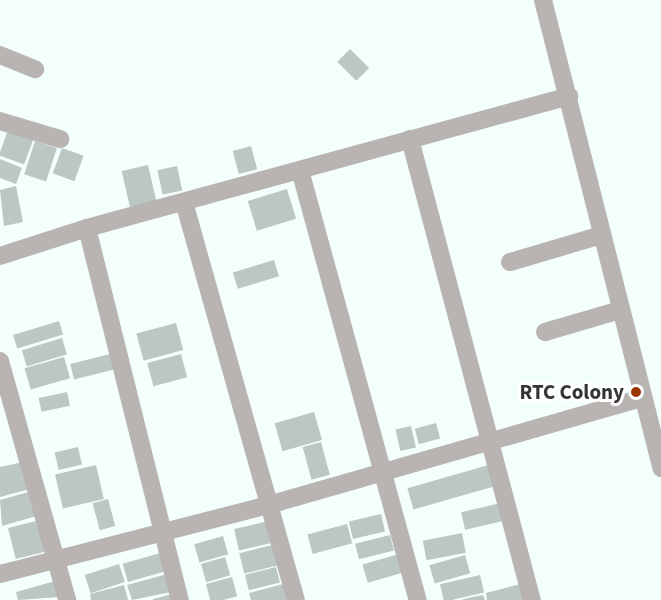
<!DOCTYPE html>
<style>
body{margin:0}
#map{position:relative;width:661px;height:600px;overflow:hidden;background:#f2fffc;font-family:"Source Sans 3",sans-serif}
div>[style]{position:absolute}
.building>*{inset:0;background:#bbc7c5;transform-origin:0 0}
.minor>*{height:18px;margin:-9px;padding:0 9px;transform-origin:9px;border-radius:9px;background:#b9b4b2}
.dots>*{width:16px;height:16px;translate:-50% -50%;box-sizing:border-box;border:3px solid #fff;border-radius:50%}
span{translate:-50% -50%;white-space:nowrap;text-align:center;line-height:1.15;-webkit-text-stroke:6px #fff;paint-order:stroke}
.poi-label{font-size:21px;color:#323635;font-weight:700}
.right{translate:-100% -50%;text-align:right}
</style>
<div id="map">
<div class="building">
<i style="left:350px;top:49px;width:27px;height:18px;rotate:45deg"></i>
<i style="left:8px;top:130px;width:27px;height:27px;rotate:20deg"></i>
<i style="left:35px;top:141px;width:23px;height:35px;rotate:18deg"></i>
<i style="left:251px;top:146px;width:24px;height:19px;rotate:75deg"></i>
<i style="left:62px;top:148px;width:23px;height:27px;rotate:20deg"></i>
<i style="clip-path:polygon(0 159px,22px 168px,16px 184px,0 178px)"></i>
<i style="left:148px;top:165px;width:37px;height:27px;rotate:77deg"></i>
<i style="left:177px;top:166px;width:25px;height:20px;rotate:78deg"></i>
<i style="clip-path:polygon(16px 186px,23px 222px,4px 226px,0 190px)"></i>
<i style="left:287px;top:189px;width:31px;height:41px;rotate:73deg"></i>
<i style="left:274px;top:260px;width:17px;height:43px;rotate:73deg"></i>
<i style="left:59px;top:321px;width:14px;height:48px;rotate:73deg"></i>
<i style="left:176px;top:323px;width:28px;height:41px;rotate:75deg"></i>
<i style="left:62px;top:338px;width:17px;height:42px;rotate:73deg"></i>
<i style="left:110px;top:354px;width:16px;height:41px;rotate:76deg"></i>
<i style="left:181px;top:354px;width:24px;height:35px;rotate:75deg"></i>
<i style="left:64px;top:357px;width:22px;height:41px;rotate:74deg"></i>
<i style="left:67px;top:392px;width:14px;height:29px;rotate:78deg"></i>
<i style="left:314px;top:412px;width:29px;height:41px;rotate:74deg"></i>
<i style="left:436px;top:423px;width:16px;height:22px;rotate:75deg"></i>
<i style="left:411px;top:426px;width:22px;height:16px;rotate:77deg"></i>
<i style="left:321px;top:442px;width:34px;height:19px;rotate:75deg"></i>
<i style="left:78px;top:447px;width:18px;height:24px;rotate:77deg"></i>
<i style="clip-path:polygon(23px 462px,30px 489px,0 497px,0 467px)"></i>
<i style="left:492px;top:464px;width:22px;height:88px;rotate:74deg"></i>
<i style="left:96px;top:465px;width:35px;height:42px;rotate:77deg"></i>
<i style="clip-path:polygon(32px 491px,40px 515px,2px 526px,0 500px)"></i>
<i style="left:108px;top:499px;width:28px;height:16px;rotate:75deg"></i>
<i style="left:501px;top:503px;width:18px;height:41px;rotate:77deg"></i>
<i style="left:381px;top:514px;width:18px;height:33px;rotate:77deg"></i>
<i style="left:40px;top:520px;width:32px;height:33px;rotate:76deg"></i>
<i style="left:273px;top:520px;width:22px;height:40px;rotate:77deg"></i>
<i style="left:347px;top:524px;width:20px;height:41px;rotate:75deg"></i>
<i style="left:462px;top:533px;width:20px;height:40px;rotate:79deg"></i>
<i style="left:390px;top:535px;width:16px;height:36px;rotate:76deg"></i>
<i style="left:223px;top:536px;width:19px;height:30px;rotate:74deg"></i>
<i style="left:280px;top:543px;width:21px;height:42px;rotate:76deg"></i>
<i style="left:164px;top:552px;width:19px;height:43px;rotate:74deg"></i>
<i style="left:399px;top:554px;width:19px;height:38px;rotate:74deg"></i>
<i style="left:465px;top:555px;width:19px;height:37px;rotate:74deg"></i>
<i style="left:225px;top:557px;width:19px;height:25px;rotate:74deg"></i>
<i style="left:119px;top:564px;width:19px;height:36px;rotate:72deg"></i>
<i style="left:276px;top:567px;width:16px;height:32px;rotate:76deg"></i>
<i style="clip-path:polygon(171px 573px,176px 591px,132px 600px,127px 585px)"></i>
<i style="left:480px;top:575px;width:18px;height:41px;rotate:77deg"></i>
<i style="left:232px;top:577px;width:20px;height:27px;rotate:75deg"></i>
<i style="clip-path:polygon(55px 581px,60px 597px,18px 600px,16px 592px)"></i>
<i style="clip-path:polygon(524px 583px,529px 600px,487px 600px,486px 593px)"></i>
<i style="clip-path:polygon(283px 584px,287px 600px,251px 600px,249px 593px)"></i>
<i style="clip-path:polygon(124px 585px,128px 600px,91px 600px,90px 594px)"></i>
<i style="clip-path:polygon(176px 593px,178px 600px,153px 600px,153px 599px)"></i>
<i style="clip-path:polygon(483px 595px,485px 600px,463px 600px,463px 599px)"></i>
</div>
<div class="minor">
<i style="left:543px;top:0;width:483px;rotate:75.8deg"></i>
<i style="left:0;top:55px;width:38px;rotate:22deg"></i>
<i style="left:0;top:121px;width:63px;rotate:16.7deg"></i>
<i style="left:410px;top:139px;width:477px;rotate:75.2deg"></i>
<i style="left:300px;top:170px;width:446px;rotate:74.7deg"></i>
<i style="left:184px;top:202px;width:413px;rotate:74.3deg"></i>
<i style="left:87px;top:228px;width:383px;rotate:76deg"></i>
<i style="left:0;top:256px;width:91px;rotate:-17.8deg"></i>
<i style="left:87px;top:228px;width:500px;rotate:-15.3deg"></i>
<i style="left:510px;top:262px;width:96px;rotate:-16.4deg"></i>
<i style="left:545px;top:332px;width:78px;rotate:-16.3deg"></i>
<i style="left:0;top:361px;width:248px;rotate:74.3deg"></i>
<i style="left:0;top:574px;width:281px;rotate:-14.4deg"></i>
<i style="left:272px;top:504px;width:384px;rotate:-16deg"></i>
</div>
<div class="dots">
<i style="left:636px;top:392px;background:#9a3600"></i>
</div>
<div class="poi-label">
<span class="right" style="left:624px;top:392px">RTC Colony</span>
</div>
</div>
